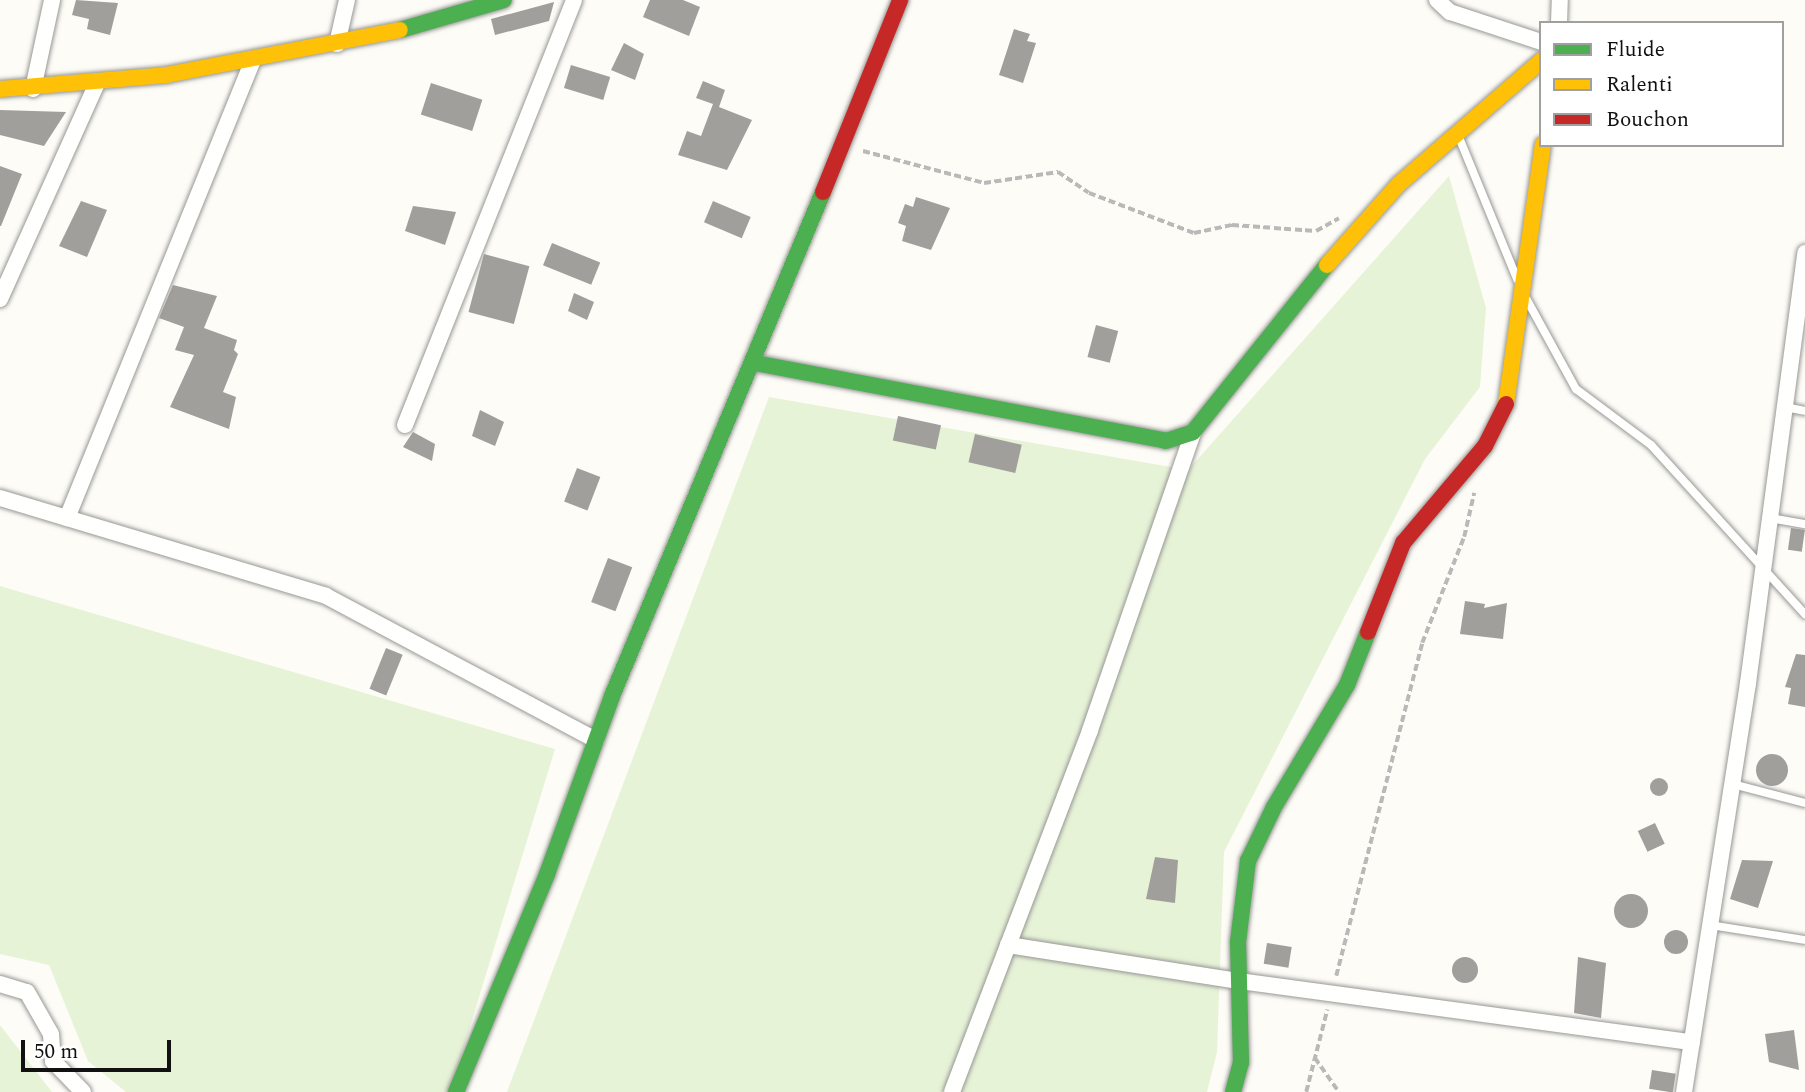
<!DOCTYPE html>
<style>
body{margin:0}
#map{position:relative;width:1805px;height:1092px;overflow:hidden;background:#fdfcf7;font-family:Spectral,serif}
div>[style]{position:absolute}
.green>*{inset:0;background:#e7f3d7}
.building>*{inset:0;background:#a19f9c;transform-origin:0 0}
.round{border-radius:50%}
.path>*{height:3.5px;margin-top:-1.75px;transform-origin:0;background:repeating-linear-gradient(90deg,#b9b9b8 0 7px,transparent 0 10.5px)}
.roads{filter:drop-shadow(0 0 2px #979795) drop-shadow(0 0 2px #979795)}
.lane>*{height:8px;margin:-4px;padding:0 4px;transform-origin:4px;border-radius:4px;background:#fffffe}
.street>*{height:16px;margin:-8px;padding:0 8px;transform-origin:8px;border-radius:8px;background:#fffffe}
.fast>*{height:16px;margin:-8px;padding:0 8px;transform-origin:8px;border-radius:8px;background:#4caf50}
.slow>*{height:16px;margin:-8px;padding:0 8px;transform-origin:8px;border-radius:8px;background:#ffc107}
.jam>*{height:16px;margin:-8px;padding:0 8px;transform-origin:8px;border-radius:8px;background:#c62828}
span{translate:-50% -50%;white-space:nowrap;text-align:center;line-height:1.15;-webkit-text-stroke:7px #fff;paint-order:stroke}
.legend{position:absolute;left:1539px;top:21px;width:245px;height:126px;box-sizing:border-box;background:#fff;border:2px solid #a0a0a0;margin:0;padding:9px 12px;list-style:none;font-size:21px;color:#111}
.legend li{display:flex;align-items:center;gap:14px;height:35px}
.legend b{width:35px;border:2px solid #a0a0a0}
.scale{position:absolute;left:21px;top:1040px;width:150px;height:32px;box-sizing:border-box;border:4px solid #111;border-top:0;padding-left:9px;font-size:21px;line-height:24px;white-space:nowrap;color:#111;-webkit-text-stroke:5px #fff;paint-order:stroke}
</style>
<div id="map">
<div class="green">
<i style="clip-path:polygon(1449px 176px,1486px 308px,1480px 387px,1425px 459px,1224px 852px,1217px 1052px,1207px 1092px,507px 1092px,769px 397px,1188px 470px)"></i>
<i style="clip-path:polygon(0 586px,555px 749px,450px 1092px,126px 1092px,88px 1061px,49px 965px,0 954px)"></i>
<i style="clip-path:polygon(0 1025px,52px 1092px,0 1092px)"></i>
</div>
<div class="building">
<i style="clip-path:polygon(76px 0,118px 3px,110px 35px,87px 29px,89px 19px,72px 15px)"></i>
<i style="clip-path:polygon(650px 0,683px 0,700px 7px,689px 36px,643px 17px)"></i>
<i style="clip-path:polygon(554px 2px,549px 21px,495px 35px,491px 19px)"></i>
<i style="clip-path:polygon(1014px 29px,1030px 34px,1027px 41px,1036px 43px,1023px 83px,999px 75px)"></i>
<i style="clip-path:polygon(624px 43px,644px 54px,635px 80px,611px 70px)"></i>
<i style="left:571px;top:65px;width:41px;height:24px;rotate:17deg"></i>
<i style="clip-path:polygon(703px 81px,725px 90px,719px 107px,752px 120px,727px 170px,678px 155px,687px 131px,701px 136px,713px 104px,696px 98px)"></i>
<i style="left:431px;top:83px;width:54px;height:33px;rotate:18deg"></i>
<i style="clip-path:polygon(0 110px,66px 112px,44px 146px,0 135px)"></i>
<i style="clip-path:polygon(0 166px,22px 174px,1px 226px,0 226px)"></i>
<i style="clip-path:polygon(916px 197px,950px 208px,931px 250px,902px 241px,906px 226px,898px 223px,905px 204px,913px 207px)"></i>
<i style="clip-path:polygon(81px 201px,107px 210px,87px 257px,59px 246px)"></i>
<i style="left:713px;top:201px;width:41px;height:23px;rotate:23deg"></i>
<i style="clip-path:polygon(413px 206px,456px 212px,445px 245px,405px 231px)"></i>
<i style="left:552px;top:243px;width:52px;height:24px;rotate:22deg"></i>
<i style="left:484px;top:254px;width:47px;height:60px;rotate:15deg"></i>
<i style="clip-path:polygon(173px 285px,217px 296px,204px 328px,237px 340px,234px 350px,238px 354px,223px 392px,236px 397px,229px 429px,170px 407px,194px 355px,175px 350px,184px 327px,159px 318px)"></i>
<i style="clip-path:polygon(574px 293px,594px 302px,587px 320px,568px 311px)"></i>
<i style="left:1096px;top:325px;width:23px;height:33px;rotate:15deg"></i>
<i style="clip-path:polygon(480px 410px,504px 422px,495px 446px,472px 436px)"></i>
<i style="left:898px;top:416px;width:44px;height:25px;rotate:12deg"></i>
<i style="clip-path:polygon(413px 432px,435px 444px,432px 461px,403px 447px)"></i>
<i style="left:975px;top:434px;width:48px;height:29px;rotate:13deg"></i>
<i style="left:577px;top:468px;width:25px;height:36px;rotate:21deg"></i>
<i style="left:1791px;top:528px;width:14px;height:22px;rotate:8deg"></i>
<i style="left:608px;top:558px;width:26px;height:47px;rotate:21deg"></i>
<i style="clip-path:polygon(1465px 601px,1485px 604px,1484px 608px,1507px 603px,1503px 639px,1460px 634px)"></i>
<i style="left:386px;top:648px;width:18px;height:44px;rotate:22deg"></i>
<i style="clip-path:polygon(1796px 654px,1805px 655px,1805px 707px,1788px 704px,1791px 688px,1785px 687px)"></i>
<i class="round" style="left:1756px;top:754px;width:32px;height:32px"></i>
<i class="round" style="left:1650px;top:778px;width:18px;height:18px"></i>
<i style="left:1655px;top:823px;width:23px;height:19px;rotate:65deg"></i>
<i style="clip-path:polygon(1155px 857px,1178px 860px,1175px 903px,1146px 899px)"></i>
<i style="clip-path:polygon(1742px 860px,1773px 861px,1758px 908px,1730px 899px)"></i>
<i class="round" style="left:1614px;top:894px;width:34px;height:34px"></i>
<i class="round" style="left:1664px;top:930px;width:24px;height:24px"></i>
<i style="left:1267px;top:943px;width:25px;height:21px;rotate:9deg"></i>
<i class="round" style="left:1452px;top:957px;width:26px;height:26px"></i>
<i style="clip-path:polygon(1578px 957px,1606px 963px,1601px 1018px,1574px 1013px)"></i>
<i style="clip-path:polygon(1794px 1030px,1799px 1070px,1769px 1062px,1765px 1034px)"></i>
<i style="left:1652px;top:1070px;width:24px;height:19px;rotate:9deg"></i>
</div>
<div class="path">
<i style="left:863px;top:151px;width:125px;rotate:14.8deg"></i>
<i style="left:984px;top:183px;width:75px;rotate:-8.5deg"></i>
<i style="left:1058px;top:172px;width:37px;rotate:34deg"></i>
<i style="left:1089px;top:193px;width:112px;rotate:20.9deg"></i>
<i style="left:1194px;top:233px;width:39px;rotate:-12deg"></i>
<i style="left:1232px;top:225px;width:84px;rotate:4.1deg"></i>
<i style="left:1316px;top:231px;width:26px;rotate:-29deg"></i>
<i style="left:1336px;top:976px;width:344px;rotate:-75.5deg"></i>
<i style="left:1422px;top:643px;width:114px;rotate:-68.4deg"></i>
<i style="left:1464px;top:537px;width:45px;rotate:-77.2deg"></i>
<i style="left:1315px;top:1058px;width:42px;rotate:54.8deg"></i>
<i style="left:1306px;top:1092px;width:85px;rotate:-75.6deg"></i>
</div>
<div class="roads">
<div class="lane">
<i style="left:1458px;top:135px;width:156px;rotate:67.7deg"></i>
<i style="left:1527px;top:300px;width:102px;rotate:61.2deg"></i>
<i style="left:1576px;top:389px;width:94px;rotate:36.7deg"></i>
<i style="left:1651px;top:445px;width:229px;rotate:47.7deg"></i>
<i style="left:1785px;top:407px;width:20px;rotate:11deg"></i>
<i style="left:1770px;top:518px;width:36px;rotate:10deg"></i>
<i style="left:1732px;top:784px;width:75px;rotate:14.6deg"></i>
<i style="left:1710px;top:925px;width:96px;rotate:9deg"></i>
</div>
<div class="street">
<i style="left:1437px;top:0;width:18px;rotate:43deg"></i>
<i style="left:1450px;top:12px;width:96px;rotate:18.2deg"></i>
<i style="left:1559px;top:23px;width:23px;rotate:-88deg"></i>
<i style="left:337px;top:44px;width:45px;rotate:-77.2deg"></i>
<i style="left:33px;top:89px;width:91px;rotate:-77.9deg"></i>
<i style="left:0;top:299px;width:239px;rotate:-65.8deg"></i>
<i style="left:405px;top:425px;width:457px;rotate:-68.3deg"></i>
<i style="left:0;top:498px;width:340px;rotate:16.7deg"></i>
<i style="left:326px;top:596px;width:306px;rotate:28.1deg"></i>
<i style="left:67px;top:518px;width:492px;rotate:-67.9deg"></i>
<i style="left:1008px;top:945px;width:234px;rotate:8.9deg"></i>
<i style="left:1239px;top:981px;width:457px;rotate:7.7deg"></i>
<i style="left:0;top:984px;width:28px;rotate:17deg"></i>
<i style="left:27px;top:992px;width:48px;rotate:60.3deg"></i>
<i style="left:51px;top:1034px;width:27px;rotate:86deg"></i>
<i style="left:53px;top:1061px;width:43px;rotate:45.9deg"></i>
<i style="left:952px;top:1092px;width:387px;rotate:-69.1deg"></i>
<i style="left:1090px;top:730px;width:315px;rotate:-70.9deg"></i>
<i style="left:1684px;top:1092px;width:414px;rotate:-81.1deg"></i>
<i style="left:1748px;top:683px;width:434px;rotate:-82.4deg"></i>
</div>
<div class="fast">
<i style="left:400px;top:30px;width:108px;rotate:-16.1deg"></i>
<i style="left:755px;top:363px;width:418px;rotate:10.7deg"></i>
<i style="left:1166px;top:441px;width:28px;rotate:-18deg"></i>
<i style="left:1193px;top:432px;width:214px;rotate:-51.3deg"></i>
<i style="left:456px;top:1092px;width:236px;rotate:-67.3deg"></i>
<i style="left:547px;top:874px;width:189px;rotate:-69.9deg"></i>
<i style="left:612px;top:696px;width:546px;rotate:-67.28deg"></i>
<i style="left:1233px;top:1092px;width:30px;rotate:-75deg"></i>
<i style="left:1241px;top:1063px;width:121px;rotate:-91.4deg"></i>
<i style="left:1238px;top:942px;width:82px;rotate:-83deg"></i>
<i style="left:1248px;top:861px;width:60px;rotate:-64.3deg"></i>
<i style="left:1274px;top:807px;width:142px;rotate:-59.1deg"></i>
<i style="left:1347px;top:685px;width:57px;rotate:-68.4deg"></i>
</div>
<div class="slow">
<i style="left:0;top:89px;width:167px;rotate:-4.8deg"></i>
<i style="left:166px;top:75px;width:238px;rotate:-10.9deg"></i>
<i style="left:1327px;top:265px;width:108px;rotate:-48.4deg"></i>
<i style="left:1399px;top:184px;width:188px;rotate:-40.9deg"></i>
<i style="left:1506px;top:404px;width:262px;rotate:-81.9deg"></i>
</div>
<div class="jam">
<i style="left:823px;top:192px;width:207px;rotate:-68.1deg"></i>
<i style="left:1368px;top:632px;width:96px;rotate:-68.5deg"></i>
<i style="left:1403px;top:543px;width:127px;rotate:-49.8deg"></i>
<i style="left:1485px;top:446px;width:47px;rotate:-63.4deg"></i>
</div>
</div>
<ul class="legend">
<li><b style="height:9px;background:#4caf50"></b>Fluide</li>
<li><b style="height:9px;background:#ffc107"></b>Ralenti</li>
<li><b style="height:9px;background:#c62828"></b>Bouchon</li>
</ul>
<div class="scale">50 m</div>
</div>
